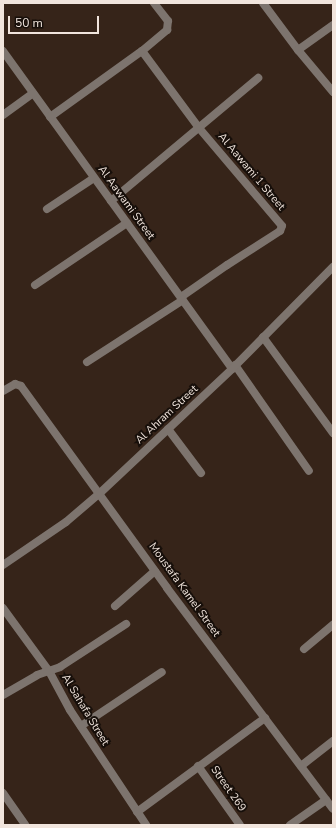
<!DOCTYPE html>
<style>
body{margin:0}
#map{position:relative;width:336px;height:828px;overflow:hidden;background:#362419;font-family:"Nunito Sans",sans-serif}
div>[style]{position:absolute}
.street>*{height:8px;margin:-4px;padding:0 4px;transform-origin:4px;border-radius:4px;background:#7d746e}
span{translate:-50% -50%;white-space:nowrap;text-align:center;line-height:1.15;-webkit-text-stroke:4px #170f0a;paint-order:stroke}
.street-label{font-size:11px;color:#f1e5dd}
.frame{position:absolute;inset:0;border:4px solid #f1e5dd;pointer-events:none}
.scale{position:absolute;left:8px;top:16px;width:91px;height:18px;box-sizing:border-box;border:2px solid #f1e5dd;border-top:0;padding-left:5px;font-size:12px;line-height:14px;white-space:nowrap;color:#f1e5dd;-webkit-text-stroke:3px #170f0a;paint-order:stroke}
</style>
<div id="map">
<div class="street">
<i style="left:263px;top:3px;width:59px;rotate:53.3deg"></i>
<i style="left:298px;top:50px;width:55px;rotate:50.2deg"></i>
<i style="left:298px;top:50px;width:43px;rotate:-35.5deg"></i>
<i style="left:3px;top:51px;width:392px;rotate:54.2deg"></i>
<i style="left:142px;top:51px;width:96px;rotate:53.5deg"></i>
<i style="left:199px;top:128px;width:128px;rotate:49.7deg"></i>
<i style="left:282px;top:226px;width:5px;rotate:112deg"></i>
<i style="left:280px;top:231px;width:63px;rotate:147.3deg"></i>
<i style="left:227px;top:265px;width:56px;rotate:145.2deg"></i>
<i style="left:3px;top:115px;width:37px;rotate:-36deg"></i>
<i style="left:50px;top:117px;width:113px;rotate:-35.7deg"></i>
<i style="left:142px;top:51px;width:33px;rotate:-40deg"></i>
<i style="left:167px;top:30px;width:9px;rotate:-84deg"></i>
<i style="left:168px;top:21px;width:23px;rotate:-128deg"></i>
<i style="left:111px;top:201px;width:192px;rotate:-39.9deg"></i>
<i style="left:47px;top:209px;width:56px;rotate:-33.4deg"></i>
<i style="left:35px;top:285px;width:111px;rotate:-34deg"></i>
<i style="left:263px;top:337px;width:119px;rotate:53.9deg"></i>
<i style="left:87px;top:362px;width:114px;rotate:-32.9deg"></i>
<i style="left:235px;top:365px;width:129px;rotate:55.1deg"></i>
<i style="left:3px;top:391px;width:14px;rotate:-30deg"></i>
<i style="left:15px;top:384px;width:6px;rotate:18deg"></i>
<i style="left:21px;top:386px;width:249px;rotate:54.1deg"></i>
<i style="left:167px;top:588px;width:276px;rotate:53.1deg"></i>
<i style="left:168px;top:429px;width:55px;rotate:53.1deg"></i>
<i style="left:3px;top:565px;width:76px;rotate:-34.3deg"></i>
<i style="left:66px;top:522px;width:45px;rotate:-40.5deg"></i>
<i style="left:100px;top:493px;width:181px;rotate:-43.2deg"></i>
<i style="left:232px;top:369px;width:144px;rotate:-45.3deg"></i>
<i style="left:115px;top:606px;width:53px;rotate:-41.2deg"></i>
<i style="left:3px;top:608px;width:78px;rotate:53.9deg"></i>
<i style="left:49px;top:671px;width:44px;rotate:61.7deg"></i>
<i style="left:70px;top:710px;width:138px;rotate:56.5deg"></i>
<i style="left:304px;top:649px;width:38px;rotate:-40deg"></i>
<i style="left:3px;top:695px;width:39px;rotate:-30deg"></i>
<i style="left:37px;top:675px;width:24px;rotate:-19deg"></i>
<i style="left:60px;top:667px;width:79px;rotate:-33.1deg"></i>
<i style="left:81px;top:726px;width:97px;rotate:-33.7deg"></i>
<i style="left:198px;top:766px;width:72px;rotate:54.6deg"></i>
<i style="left:301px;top:766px;width:41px;rotate:-38deg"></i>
<i style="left:3px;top:793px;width:39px;rotate:55deg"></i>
<i style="left:137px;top:812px;width:159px;rotate:-36.3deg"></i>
<i style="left:290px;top:825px;width:44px;rotate:-34.8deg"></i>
</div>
<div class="street-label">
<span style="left:251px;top:172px;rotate:50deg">Al Aawami 1 Street</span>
<span style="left:126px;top:203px;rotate:54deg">Al Aawami Street</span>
<span style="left:167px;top:415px;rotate:-43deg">Al Ahram Street</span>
<span style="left:184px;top:590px;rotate:54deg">Moustafa Kamel Street</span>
<span style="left:85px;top:710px;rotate:59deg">Al Sahafa Street</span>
<span style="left:228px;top:789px;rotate:55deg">Street 269</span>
</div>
<div class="frame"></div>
<div class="scale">50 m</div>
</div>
